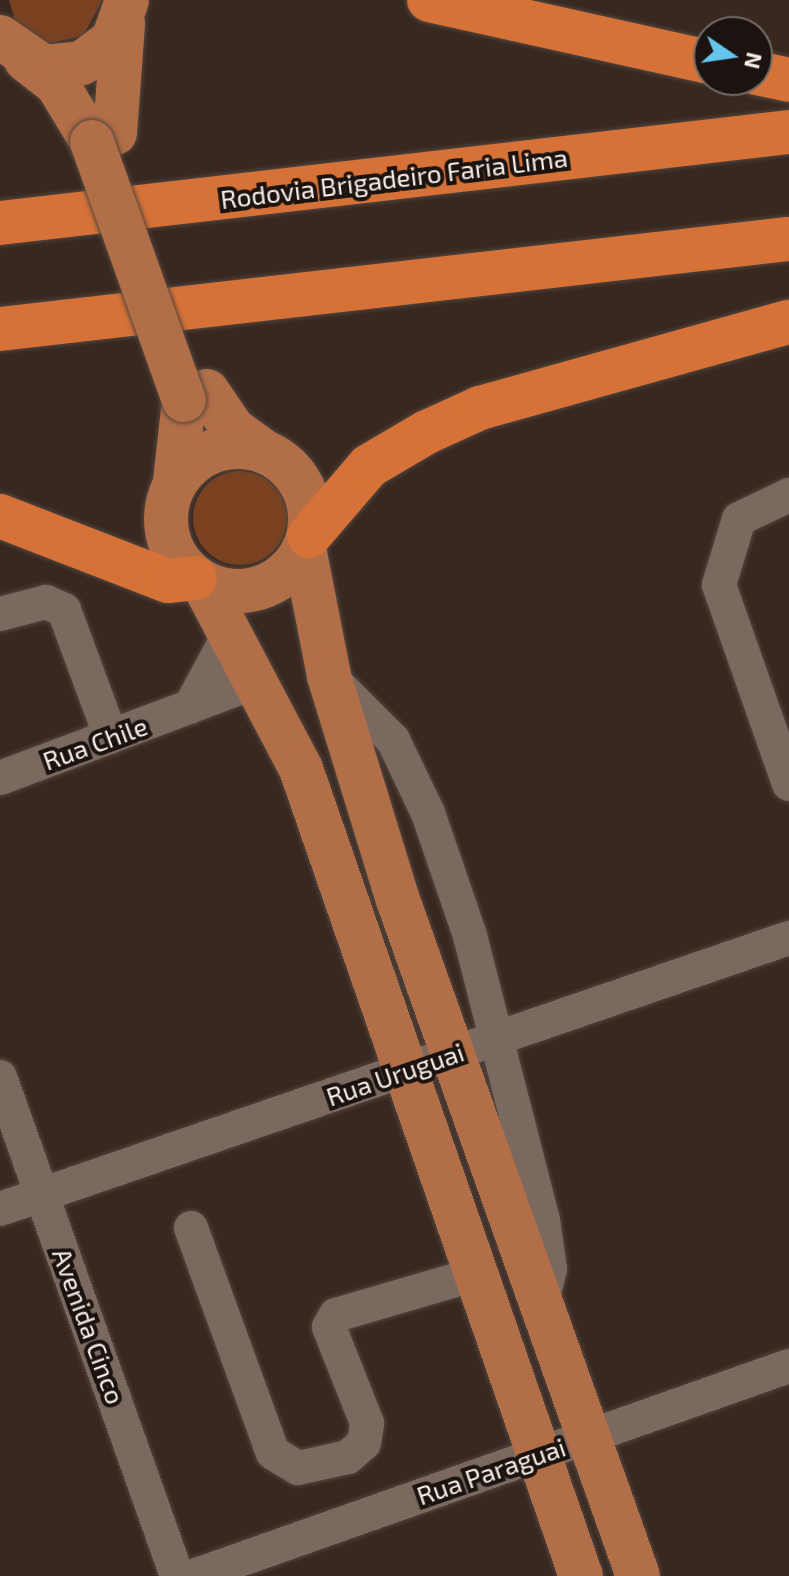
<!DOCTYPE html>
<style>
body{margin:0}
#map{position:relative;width:789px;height:1576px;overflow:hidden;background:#382820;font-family:"Exo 2",sans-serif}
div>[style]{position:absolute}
.green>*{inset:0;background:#7a4221}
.round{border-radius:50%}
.roads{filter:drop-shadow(0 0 2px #53463f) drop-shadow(0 0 2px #53463f)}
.minor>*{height:34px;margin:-17px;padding:0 17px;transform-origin:17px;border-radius:17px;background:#7b685f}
.major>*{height:44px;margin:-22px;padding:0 22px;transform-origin:22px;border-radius:22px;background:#b26e47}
.major>.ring{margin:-22px;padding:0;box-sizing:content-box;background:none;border:44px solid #b26e47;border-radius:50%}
.highway>*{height:44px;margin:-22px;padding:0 22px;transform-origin:22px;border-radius:22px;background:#d67237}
.bridges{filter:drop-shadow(0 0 2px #53463f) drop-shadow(0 0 2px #53463f)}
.major-bridge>*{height:44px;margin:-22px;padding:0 22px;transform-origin:22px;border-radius:22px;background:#b26e47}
span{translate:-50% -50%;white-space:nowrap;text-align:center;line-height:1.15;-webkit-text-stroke:8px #1a130f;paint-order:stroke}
.street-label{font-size:26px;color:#f8eee8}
.north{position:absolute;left:693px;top:16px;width:80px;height:80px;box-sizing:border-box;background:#1a130f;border:2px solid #736b66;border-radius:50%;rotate:103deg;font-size:22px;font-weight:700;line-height:32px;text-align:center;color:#f8eee8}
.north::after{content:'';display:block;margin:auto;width:28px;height:36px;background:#65c5ee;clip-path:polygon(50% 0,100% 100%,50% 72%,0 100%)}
</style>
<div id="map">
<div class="green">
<i style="clip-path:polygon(9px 0,101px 0,101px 3px,83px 36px,47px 44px,15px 21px)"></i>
<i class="round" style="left:193px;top:471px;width:94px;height:94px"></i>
</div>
<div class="roads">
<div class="minor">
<i style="left:789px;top:495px;width:55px;rotate:154.4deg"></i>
<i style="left:739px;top:519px;width:69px;rotate:106.9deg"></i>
<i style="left:719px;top:585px;width:211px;rotate:70.6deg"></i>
<i style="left:0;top:614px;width:48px;rotate:-14.6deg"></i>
<i style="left:46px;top:602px;width:20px;rotate:24deg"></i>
<i style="left:64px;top:610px;width:135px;rotate:69.7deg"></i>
<i style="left:329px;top:676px;width:91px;rotate:45deg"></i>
<i style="left:393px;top:740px;width:81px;rotate:64.4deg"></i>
<i style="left:428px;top:813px;width:130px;rotate:71.1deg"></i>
<i style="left:470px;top:936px;width:293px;rotate:75.6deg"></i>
<i style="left:543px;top:1220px;width:49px;rotate:81.9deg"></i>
<i style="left:550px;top:1269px;width:36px;rotate:104deg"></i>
<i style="left:190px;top:707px;width:84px;rotate:-61.6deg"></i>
<i style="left:0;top:778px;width:273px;rotate:-20.6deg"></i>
<i style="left:0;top:1077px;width:529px;rotate:70.47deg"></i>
<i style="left:0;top:1209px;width:834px;rotate:-18.96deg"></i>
<i style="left:191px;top:1228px;width:239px;rotate:70deg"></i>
<i style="left:273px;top:1453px;width:29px;rotate:31deg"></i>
<i style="left:298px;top:1468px;width:51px;rotate:-12.4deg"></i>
<i style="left:348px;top:1457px;width:21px;rotate:-41deg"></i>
<i style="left:364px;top:1443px;width:20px;rotate:-81deg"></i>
<i style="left:367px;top:1423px;width:103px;rotate:-111.6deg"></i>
<i style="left:329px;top:1327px;width:14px;rotate:-60deg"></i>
<i style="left:336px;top:1315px;width:146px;rotate:-16.3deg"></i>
<i style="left:194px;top:1576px;width:631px;rotate:-19.44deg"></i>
</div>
<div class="major">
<i style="left:0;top:37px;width:53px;rotate:34.3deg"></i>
<i style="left:44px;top:67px;width:38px;rotate:-6deg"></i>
<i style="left:82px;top:63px;width:39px;rotate:-37deg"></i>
<i style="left:113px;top:40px;width:42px;rotate:-70.7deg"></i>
<i style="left:26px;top:60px;width:39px;rotate:38deg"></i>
<i style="left:57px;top:84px;width:68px;rotate:58.9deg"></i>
<i style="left:115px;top:133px;width:110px;rotate:-85.8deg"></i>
<i style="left:207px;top:391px;width:46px;rotate:55.6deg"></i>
<i style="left:233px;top:429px;width:37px;rotate:36deg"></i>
<i class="ring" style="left:166px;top:447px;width:100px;height:100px"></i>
<i style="left:175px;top:482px;width:82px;rotate:-83.7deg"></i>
<i style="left:304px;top:548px;width:130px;rotate:78.9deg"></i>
<i style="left:329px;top:676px;width:234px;rotate:72.9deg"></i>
<i style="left:398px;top:900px;width:717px;rotate:70.45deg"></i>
<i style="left:203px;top:583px;width:210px;rotate:62.2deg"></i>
<i style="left:301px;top:769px;width:854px;rotate:70.87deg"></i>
</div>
<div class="highway">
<i style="left:429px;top:0;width:287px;rotate:12.5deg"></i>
<i style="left:757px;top:73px;width:33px;rotate:12deg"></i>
<i style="left:0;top:223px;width:794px;rotate:-6.58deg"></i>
<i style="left:0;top:329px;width:794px;rotate:-6.51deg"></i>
<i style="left:0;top:516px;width:180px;rotate:21.2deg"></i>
<i style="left:168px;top:581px;width:27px;rotate:-6deg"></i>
<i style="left:309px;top:536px;width:92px;rotate:-49.4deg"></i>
<i style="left:369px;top:466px;width:67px;rotate:-30.4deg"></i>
<i style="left:427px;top:432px;width:58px;rotate:-24.4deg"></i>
<i style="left:480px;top:408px;width:321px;rotate:-15.6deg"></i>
</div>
</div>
<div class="bridges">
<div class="major-bridge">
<i style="left:92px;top:142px;width:274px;rotate:70.4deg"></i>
</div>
</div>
<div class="street-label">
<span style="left:394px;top:178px;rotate:-7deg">Rodovia Brigadeiro Faria Lima</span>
<span style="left:95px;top:743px;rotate:-20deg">Rua Chile</span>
<span style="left:395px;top:1074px;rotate:-19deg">Rua Uruguai</span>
<span style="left:89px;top:1326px;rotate:70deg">Avenida Cinco</span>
<span style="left:491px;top:1471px;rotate:-19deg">Rua Paraguai</span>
</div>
<div class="north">N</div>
</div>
